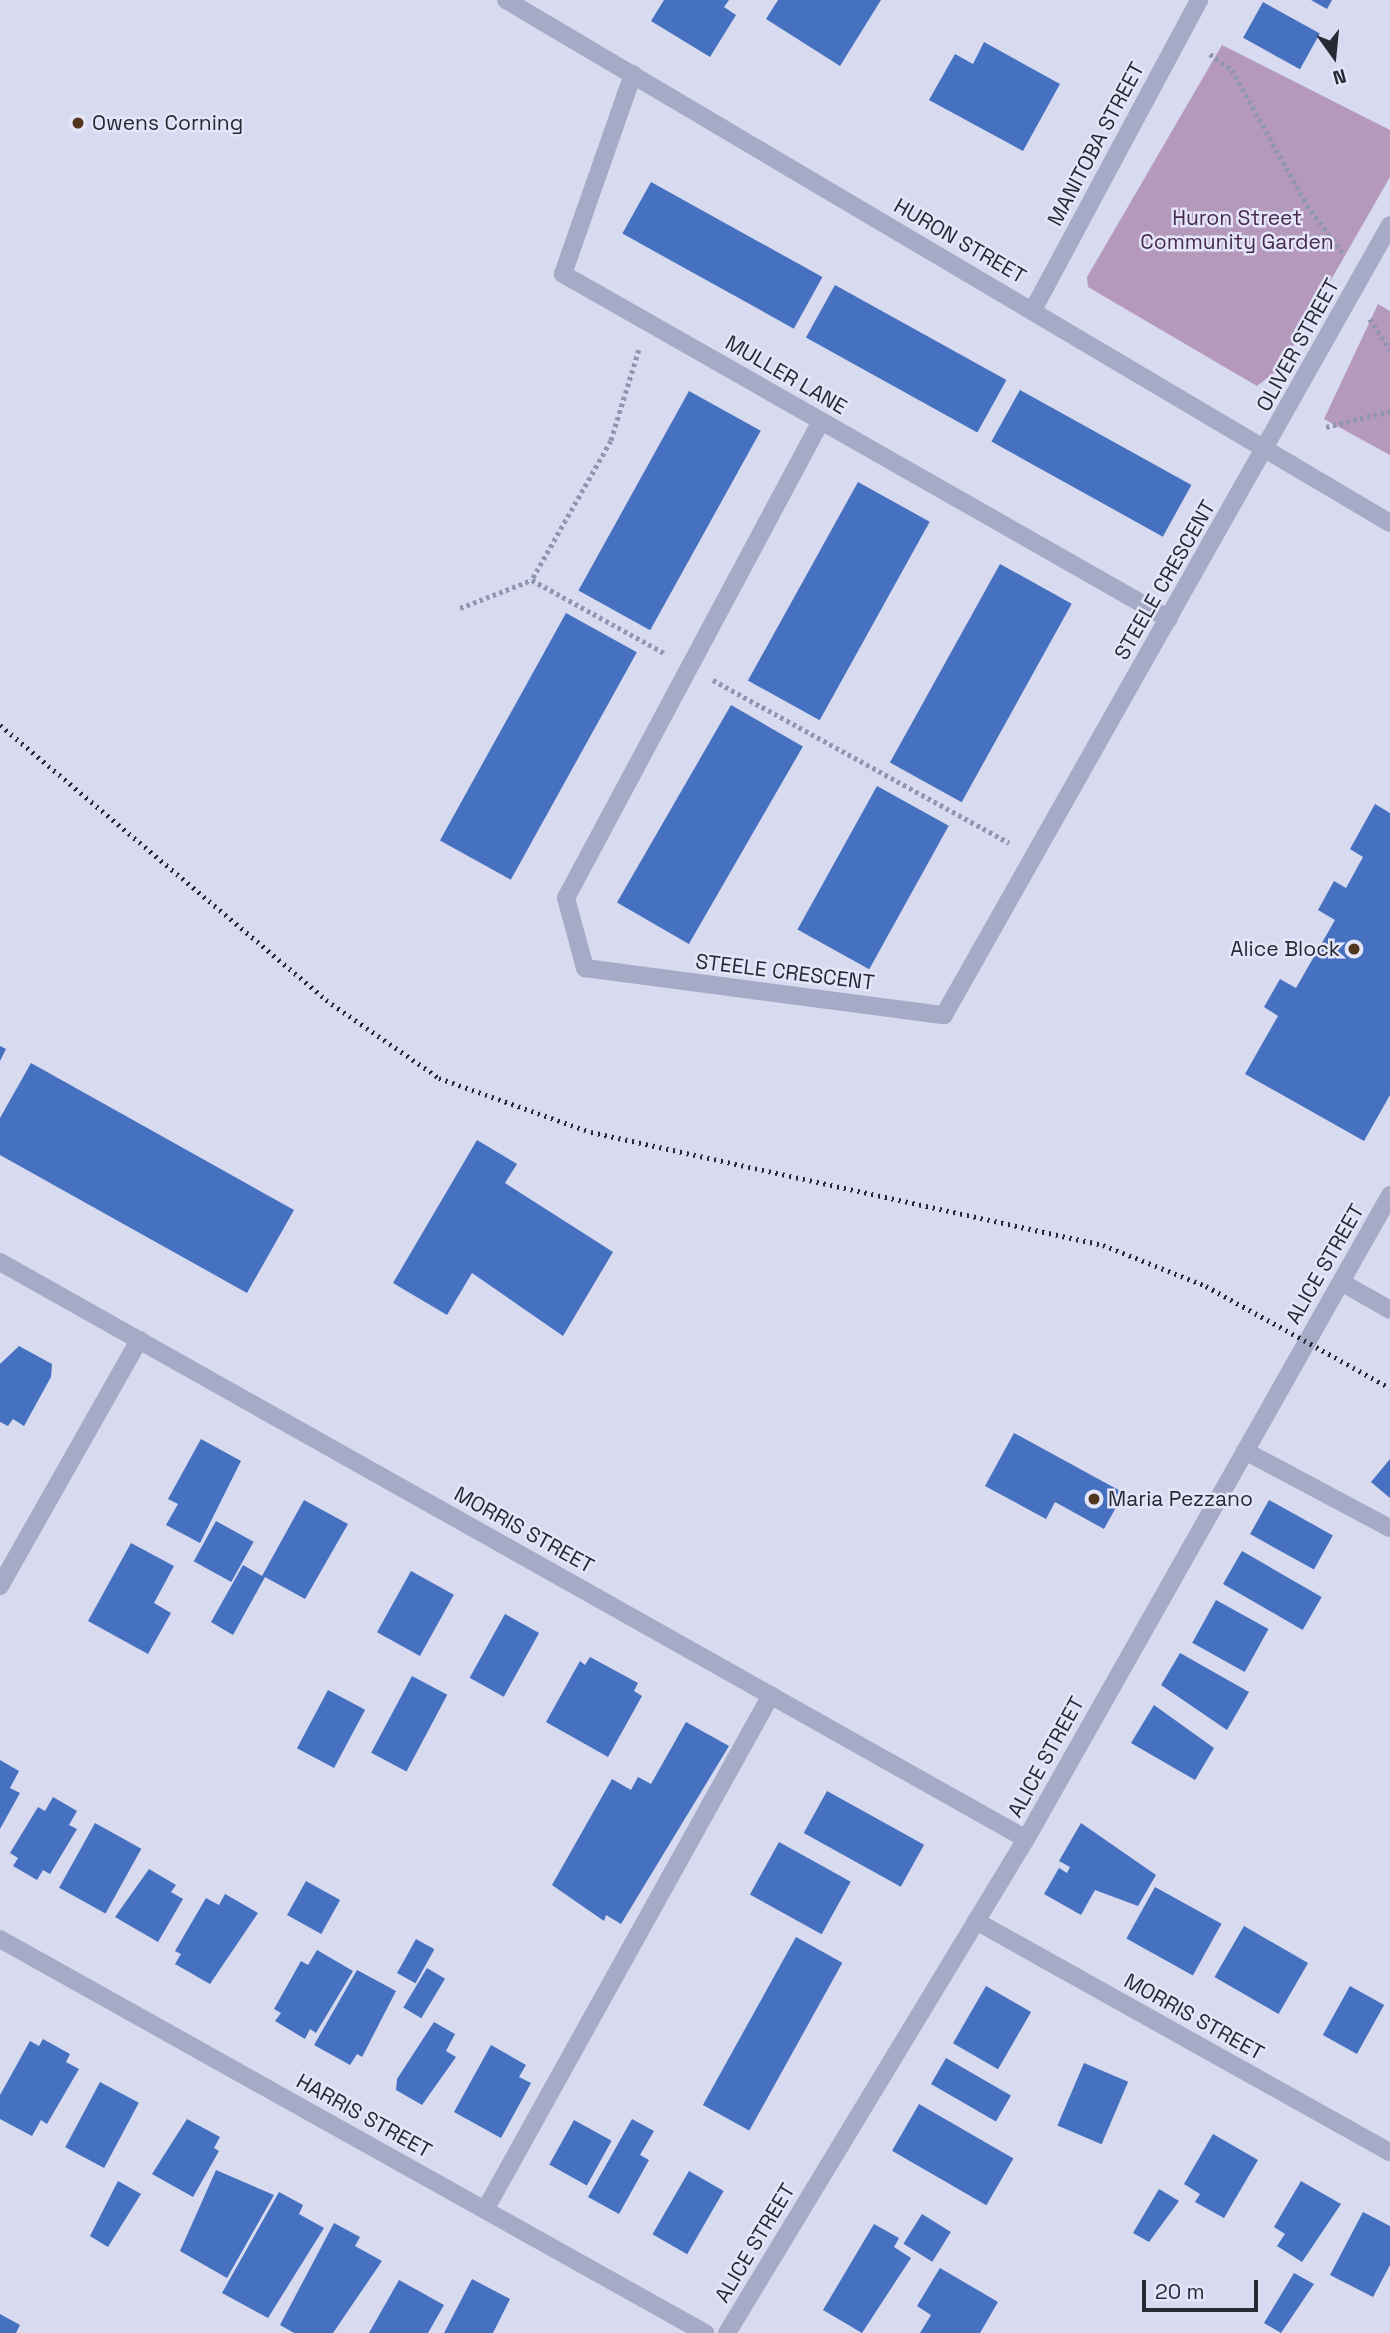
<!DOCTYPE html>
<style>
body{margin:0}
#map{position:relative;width:1390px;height:2333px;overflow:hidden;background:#d8daef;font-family:"Space Grotesk",sans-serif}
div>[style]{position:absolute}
.green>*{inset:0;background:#b499bd}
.building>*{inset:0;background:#4671c0;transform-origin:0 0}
.path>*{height:4.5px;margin-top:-2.25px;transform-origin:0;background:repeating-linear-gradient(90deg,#8f95b2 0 3.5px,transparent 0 7px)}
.minor>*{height:18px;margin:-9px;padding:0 9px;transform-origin:9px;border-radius:9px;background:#a5aac6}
.rail>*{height:5px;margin-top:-2.5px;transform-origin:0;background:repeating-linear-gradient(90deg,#262933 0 2px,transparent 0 7px)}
.dots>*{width:19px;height:19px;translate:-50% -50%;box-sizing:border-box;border:4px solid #e4e5f8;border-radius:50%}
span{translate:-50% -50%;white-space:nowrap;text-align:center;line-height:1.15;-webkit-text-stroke:5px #e4e5f8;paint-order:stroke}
.poi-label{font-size:21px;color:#262933}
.left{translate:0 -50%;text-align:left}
.right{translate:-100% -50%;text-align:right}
.street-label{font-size:21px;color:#262933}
.park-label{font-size:21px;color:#472b4f}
.north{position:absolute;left:1299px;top:21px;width:70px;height:70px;-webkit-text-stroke:5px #e4e5f8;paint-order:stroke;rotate:165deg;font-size:19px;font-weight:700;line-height:28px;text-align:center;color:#262933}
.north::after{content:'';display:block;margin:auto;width:24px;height:32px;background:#262933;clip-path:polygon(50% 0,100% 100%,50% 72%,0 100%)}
.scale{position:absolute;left:1142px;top:2280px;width:116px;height:32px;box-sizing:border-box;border:4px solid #262933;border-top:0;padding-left:9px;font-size:21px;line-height:24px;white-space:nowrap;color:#262933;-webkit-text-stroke:5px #e4e5f8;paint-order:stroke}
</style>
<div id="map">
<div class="green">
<i style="clip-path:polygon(1222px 45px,1390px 130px,1390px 177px,1281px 367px,1257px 386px,1088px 287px,1087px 277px)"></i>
<i style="clip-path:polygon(1378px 304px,1390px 311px,1390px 455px,1324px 419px)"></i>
</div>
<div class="building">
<i style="clip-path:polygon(664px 0,729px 0,724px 7px,736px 15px,710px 57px,651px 21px)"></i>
<i style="clip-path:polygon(778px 0,881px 0,840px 66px,766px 19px)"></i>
<i style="clip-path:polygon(1311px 0,1332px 0,1327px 9px)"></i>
<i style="left:1263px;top:2px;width:65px;height:41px;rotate:29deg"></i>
<i style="clip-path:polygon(984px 42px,1060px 84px,1023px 151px,929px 100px,955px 54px,973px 64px)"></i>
<i style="left:651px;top:182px;width:196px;height:59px;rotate:29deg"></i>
<i style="left:835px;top:285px;width:196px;height:60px;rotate:29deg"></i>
<i style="left:1020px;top:390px;width:196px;height:59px;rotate:29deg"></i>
<i style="left:689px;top:391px;width:82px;height:228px;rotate:29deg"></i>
<i style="left:858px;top:482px;width:82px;height:227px;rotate:29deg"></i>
<i style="left:1000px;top:564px;width:82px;height:227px;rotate:29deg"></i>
<i style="left:566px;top:613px;width:81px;height:260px;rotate:29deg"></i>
<i style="left:731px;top:705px;width:83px;height:228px;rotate:30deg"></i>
<i style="left:877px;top:786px;width:82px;height:164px;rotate:29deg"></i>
<i style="clip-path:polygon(1375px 804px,1390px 813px,1390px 1095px,1364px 1141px,1245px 1074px,1278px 1016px,1264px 1007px,1280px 979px,1296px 988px,1335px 920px,1318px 910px,1334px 881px,1346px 888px,1363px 857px,1350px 849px)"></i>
<i style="clip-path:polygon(0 1046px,6px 1049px,0 1061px)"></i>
<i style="clip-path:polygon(31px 1063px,294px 1210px,247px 1293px,0 1155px,0 1118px)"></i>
<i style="clip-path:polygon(477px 1140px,517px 1164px,505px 1183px,613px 1252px,563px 1336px,472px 1273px,447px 1315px,393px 1283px)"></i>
<i style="clip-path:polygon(19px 1346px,52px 1364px,51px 1377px,24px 1426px,13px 1419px,8px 1426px,0 1422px,0 1364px)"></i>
<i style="clip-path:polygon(1014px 1433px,1124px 1493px,1104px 1529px,1055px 1502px,1046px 1519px,985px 1486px)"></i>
<i style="clip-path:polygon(201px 1439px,241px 1461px,200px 1543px,166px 1525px,178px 1504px,168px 1499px)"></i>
<i style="clip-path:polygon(1390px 1459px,1390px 1498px,1371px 1482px)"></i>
<i style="clip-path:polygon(304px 1500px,348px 1524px,305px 1599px,265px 1577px,233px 1635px,211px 1622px,243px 1565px,262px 1576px)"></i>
<i style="left:1269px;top:1500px;width:73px;height:39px;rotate:29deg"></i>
<i style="left:216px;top:1521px;width:43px;height:46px;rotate:29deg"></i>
<i style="clip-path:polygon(131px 1543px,174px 1566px,154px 1603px,171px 1613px,148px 1654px,88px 1621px)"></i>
<i style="left:1242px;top:1551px;width:92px;height:38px;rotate:30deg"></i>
<i style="left:411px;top:1571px;width:49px;height:70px;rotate:29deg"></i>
<i style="left:1216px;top:1600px;width:60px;height:49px;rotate:29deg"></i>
<i style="left:505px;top:1614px;width:39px;height:73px;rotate:29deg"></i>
<i style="clip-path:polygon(1180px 1653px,1249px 1692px,1227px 1730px,1161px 1685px)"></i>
<i style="clip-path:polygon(590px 1657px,638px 1683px,634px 1691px,642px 1696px,608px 1757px,546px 1722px,580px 1661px,585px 1665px)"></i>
<i style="left:412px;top:1676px;width:40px;height:87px;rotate:28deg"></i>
<i style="left:328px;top:1690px;width:42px;height:66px;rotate:28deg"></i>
<i style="clip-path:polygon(1154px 1705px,1214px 1748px,1195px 1780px,1131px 1743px)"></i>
<i style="clip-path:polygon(686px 1722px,729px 1746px,621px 1924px,606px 1915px,604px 1921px,552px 1885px,612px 1779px,631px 1790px,638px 1777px,651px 1784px)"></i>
<i style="clip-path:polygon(0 1760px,19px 1771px,10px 1788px,20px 1793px,0 1829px)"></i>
<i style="left:827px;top:1791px;width:111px;height:48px;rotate:29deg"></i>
<i style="clip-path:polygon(53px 1797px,77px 1811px,69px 1825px,77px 1829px,50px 1874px,43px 1870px,37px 1880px,13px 1866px,18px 1858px,10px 1853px,38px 1807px,45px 1811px)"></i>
<i style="left:95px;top:1823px;width:53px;height:74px;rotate:29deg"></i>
<i style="clip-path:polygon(1081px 1823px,1156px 1875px,1138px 1906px,1095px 1890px,1081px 1915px,1044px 1894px,1059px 1868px,1067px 1873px,1070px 1867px,1059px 1861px)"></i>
<i style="left:779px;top:1842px;width:82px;height:60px;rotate:29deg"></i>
<i style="clip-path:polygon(149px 1869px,176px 1885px,171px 1892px,183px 1899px,158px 1942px,115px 1917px)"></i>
<i style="left:306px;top:1881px;width:39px;height:39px;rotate:29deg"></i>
<i style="left:1155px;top:1887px;width:76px;height:59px;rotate:29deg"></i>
<i style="clip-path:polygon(225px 1894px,258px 1913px,210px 1984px,175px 1964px,181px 1954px,175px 1951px,206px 1898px,219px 1905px)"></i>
<i style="left:1244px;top:1926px;width:74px;height:59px;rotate:30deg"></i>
<i style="left:796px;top:1937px;width:53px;height:192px;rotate:29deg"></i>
<i style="left:416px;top:1939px;width:21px;height:39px;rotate:29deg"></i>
<i style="clip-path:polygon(317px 1950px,353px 1971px,316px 2033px,310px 2029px,305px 2039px,275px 2021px,281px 2013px,274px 2009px,301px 1961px,308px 1965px)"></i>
<i style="left:427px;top:1968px;width:21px;height:46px;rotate:31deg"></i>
<i style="clip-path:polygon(357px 1970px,396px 1991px,362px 2057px,357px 2054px,350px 2065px,314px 2045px)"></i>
<i style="left:986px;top:1986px;width:52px;height:66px;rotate:30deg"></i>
<i style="left:1350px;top:1986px;width:39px;height:56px;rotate:29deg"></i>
<i style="clip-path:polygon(434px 2022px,455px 2034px,446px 2051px,456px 2057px,422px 2105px,396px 2090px,397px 2079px)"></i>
<i style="clip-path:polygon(43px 2039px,70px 2054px,66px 2062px,79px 2069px,47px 2124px,41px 2120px,32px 2136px,0 2119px,0 2095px,30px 2041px,39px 2046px)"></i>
<i style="clip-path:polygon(491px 2045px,526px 2065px,519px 2077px,531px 2083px,501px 2138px,454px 2112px)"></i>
<i style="left:946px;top:2058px;width:75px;height:30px;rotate:30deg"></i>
<i style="left:1084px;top:2063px;width:48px;height:68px;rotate:23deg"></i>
<i style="left:100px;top:2082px;width:44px;height:74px;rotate:28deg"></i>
<i style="left:919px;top:2104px;width:109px;height:54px;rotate:30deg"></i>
<i style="clip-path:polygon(187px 2119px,220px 2137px,214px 2148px,219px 2151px,193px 2197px,152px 2174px)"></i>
<i style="clip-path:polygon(632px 2119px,654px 2131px,640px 2155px,649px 2160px,619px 2214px,588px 2197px)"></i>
<i style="left:574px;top:2120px;width:43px;height:51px;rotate:29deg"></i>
<i style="clip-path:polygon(1213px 2134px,1258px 2160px,1224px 2218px,1195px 2202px,1200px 2194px,1184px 2184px)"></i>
<i style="clip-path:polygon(216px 2170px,274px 2195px,227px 2278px,180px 2251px)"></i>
<i style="left:689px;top:2171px;width:40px;height:73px;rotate:30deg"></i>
<i style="clip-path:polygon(118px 2181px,141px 2194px,108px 2247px,90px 2236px)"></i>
<i style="clip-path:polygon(1301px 2181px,1341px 2204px,1302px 2262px,1277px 2246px,1285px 2234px,1274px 2227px)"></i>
<i style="clip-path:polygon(1159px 2189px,1179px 2201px,1149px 2242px,1133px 2233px)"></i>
<i style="clip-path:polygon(279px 2192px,303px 2205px,299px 2214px,324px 2228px,268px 2318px,222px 2293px)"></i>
<i style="clip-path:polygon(1363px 2212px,1390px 2226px,1390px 2265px,1373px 2297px,1330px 2275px)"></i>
<i style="left:922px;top:2214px;width:34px;height:35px;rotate:32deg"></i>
<i style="clip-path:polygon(334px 2223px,360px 2237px,355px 2246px,382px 2261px,333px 2333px,294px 2333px,280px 2325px)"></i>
<i style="clip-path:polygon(874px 2224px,899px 2238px,894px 2247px,911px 2258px,862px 2333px,823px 2310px)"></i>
<i style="clip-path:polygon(940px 2268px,998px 2302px,980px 2333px,920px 2333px,931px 2315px,917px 2306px)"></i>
<i style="clip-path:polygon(1294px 2273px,1314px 2284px,1281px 2333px,1264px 2323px)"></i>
<i style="clip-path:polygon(472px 2279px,510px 2299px,493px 2333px,444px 2333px)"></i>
<i style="clip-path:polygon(399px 2280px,444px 2305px,428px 2333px,369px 2333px)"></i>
<i style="clip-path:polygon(0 2314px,20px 2325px,16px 2333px,0 2333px)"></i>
</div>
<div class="path">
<i style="left:1210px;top:54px;width:27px;rotate:36deg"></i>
<i style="left:1232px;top:70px;width:154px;rotate:60.9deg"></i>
<i style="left:1307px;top:205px;width:59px;rotate:53.3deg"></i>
<i style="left:1370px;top:319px;width:37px;rotate:57deg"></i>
<i style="left:639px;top:350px;width:95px;rotate:107.1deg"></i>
<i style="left:611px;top:441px;width:160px;rotate:119.6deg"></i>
<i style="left:532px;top:580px;width:153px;rotate:28.9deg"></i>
<i style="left:1326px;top:427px;width:66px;rotate:-14deg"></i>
<i style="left:460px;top:608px;width:77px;rotate:-21.3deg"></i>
<i style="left:713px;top:680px;width:338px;rotate:28.8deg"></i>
</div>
<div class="minor">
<i style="left:506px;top:0;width:1027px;rotate:30.61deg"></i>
<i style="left:633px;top:74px;width:212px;rotate:109.3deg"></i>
<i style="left:563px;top:274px;width:697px;rotate:29.65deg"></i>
<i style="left:1033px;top:310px;width:352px;rotate:-61.8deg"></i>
<i style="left:821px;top:421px;width:541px;rotate:118.13deg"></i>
<i style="left:566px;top:898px;width:73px;rotate:74.8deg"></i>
<i style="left:585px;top:968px;width:362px;rotate:7.5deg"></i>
<i style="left:944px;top:1015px;width:907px;rotate:-60.55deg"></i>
<i style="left:0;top:1262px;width:1177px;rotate:29.35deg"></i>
<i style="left:1341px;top:1282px;width:56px;rotate:29.7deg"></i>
<i style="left:1245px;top:1451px;width:164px;rotate:28deg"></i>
<i style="left:0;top:1586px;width:283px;rotate:-60.5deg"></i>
<i style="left:976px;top:1921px;width:474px;rotate:29.2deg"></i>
<i style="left:0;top:1939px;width:808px;rotate:29.2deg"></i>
<i style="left:485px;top:2210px;width:589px;rotate:-60.95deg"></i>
<i style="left:727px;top:2333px;width:577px;rotate:-58.82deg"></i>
<i style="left:1026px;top:1839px;width:740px;rotate:-60.52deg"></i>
</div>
<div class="rail">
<i style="left:0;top:725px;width:426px;rotate:40.1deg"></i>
<i style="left:326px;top:1000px;width:137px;rotate:34.6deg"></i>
<i style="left:439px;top:1078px;width:161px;rotate:19.6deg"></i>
<i style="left:591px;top:1132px;width:524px;rotate:12.45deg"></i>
<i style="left:1103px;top:1245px;width:111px;rotate:21.7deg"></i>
<i style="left:1206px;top:1286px;width:210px;rotate:29deg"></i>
</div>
<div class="dots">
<i style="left:78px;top:123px;background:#52361e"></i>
<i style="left:1354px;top:949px;background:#52361e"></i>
<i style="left:1094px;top:1499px;background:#52361e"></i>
</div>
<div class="poi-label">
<span class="left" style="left:92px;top:123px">Owens Corning</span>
<span class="right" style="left:1340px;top:949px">Alice Block</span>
<span class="left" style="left:1108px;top:1499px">Maria Pezzano</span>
</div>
<div class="street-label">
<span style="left:1096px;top:144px;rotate:-62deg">MANITOBA STREET</span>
<span style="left:960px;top:241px;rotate:30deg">HURON STREET</span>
<span style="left:1298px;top:345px;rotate:-61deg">OLIVER STREET</span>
<span style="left:786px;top:375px;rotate:30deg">MULLER LANE</span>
<span style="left:1165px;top:580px;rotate:-60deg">STEELE CRESCENT</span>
<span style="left:785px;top:972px;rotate:7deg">STEELE CRESCENT</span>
<span style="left:1325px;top:1264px;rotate:-60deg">ALICE STREET</span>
<span style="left:524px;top:1530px;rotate:29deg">MORRIS STREET</span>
<span style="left:1046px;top:1757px;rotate:-61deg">ALICE STREET</span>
<span style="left:1194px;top:2017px;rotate:29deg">MORRIS STREET</span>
<span style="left:364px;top:2116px;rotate:29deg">HARRIS STREET</span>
<span style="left:755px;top:2243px;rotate:-59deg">ALICE STREET</span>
</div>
<div class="park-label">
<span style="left:1237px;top:230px">Huron Street<br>Community Garden</span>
</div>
<div class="north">N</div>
<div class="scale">20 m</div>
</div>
